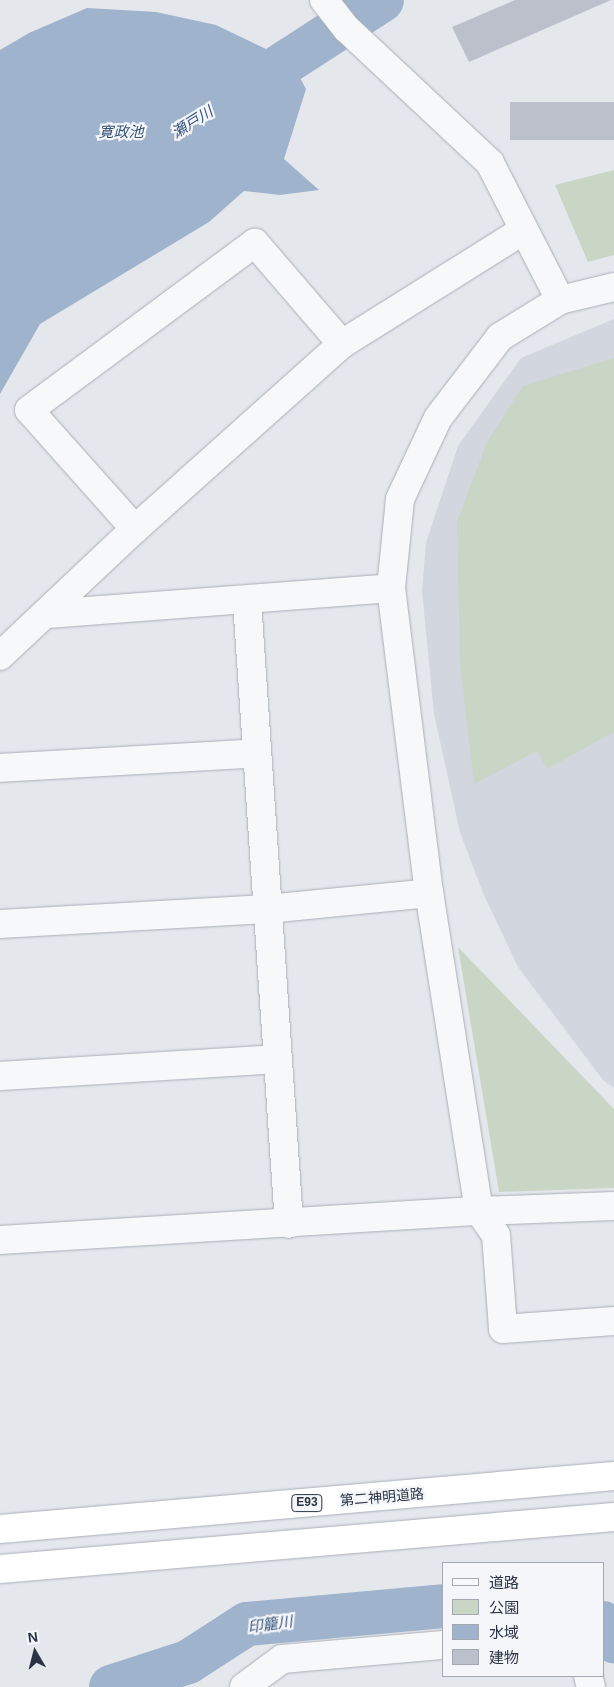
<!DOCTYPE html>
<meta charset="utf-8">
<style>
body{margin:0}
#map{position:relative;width:614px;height:1687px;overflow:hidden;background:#e4e7ec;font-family:Helvetica,"Noto Sans JP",sans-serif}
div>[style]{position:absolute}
.built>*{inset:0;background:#d2d6de}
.green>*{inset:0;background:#c9d6c5}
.water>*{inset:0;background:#9fb4cc}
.river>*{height:44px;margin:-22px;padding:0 22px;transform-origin:22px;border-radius:22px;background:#9fb4cc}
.building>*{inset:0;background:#bbc0ca;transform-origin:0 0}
.roads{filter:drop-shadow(0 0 1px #a9aeb7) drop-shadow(0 0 1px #a9aeb7)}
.minor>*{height:28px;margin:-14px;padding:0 14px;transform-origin:14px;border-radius:14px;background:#f7f8fa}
.tertiary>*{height:28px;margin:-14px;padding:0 14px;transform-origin:14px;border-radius:14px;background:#f7f8fa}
.motorway>*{height:28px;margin:-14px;padding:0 14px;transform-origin:14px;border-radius:14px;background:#fff}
span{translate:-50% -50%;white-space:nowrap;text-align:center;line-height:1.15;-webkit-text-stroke:4.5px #f4f6f9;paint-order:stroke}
.shield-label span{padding:1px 4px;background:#f4f6f9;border:1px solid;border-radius:4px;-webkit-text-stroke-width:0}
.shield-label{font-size:12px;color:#2b3445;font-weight:700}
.street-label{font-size:14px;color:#2b3445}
.water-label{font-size:15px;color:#34527a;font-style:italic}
.legend{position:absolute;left:442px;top:1562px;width:162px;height:115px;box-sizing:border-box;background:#f4f6f9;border:1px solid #a4a8b1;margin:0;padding:6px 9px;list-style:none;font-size:15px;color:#2b3445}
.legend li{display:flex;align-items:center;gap:10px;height:25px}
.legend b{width:25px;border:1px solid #a4a8b1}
.north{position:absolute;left:10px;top:1627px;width:50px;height:50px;-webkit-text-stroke:4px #f4f6f9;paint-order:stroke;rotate:352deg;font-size:14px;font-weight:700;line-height:20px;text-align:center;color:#2b3445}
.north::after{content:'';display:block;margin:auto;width:18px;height:22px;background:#2b3445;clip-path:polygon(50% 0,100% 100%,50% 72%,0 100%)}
</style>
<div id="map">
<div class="built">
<i style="clip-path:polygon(614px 319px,614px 1088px,603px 1080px,518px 967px,483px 893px,460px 832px,434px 714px,422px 591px,426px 543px,458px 446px,521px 358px)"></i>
</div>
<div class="green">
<i style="clip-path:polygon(614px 170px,614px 255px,588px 262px,555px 185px)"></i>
<i style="clip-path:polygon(614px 358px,614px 732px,547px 769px,537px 751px,474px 784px,460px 664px,457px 522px,487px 442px,523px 386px)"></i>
<i style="clip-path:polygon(458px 947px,614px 1109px,614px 1188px,499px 1192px)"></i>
</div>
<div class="water">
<i style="clip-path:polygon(87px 8px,156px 12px,216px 25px,291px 61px,306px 89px,284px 159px,319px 190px,280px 195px,244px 191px,209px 222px,40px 324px,0 394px,0 50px,29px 33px)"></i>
</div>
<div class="river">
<i style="left:240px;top:92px;width:169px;rotate:-32.9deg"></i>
<i style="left:603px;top:1623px;width:9px;rotate:36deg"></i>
<i style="left:610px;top:1628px;width:14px;rotate:73deg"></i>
<i style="left:111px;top:1687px;width:81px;rotate:-18deg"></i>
<i style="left:188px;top:1662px;width:70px;rotate:-32.8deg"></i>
<i style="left:247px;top:1624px;width:197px;rotate:-5.2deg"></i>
</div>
<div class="building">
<i style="clip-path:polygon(515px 0,611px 0,469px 62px,452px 27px)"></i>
<i style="left:614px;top:102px;width:38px;height:104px;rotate:90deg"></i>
</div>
<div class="roads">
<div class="minor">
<i style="left:324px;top:0;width:37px;rotate:52deg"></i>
<i style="left:347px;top:29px;width:196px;rotate:43.1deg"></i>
<i style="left:490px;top:163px;width:154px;rotate:62.9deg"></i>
<i style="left:135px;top:529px;width:159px;rotate:-131.7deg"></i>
<i style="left:29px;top:410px;width:281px;rotate:-36.5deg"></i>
<i style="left:255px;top:243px;width:133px;rotate:49.3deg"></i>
<i style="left:247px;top:601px;width:624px;rotate:86.14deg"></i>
<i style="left:48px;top:614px;width:344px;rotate:-4.3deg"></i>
<i style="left:0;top:656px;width:185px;rotate:-43.3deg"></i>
<i style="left:135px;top:529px;width:278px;rotate:-41.8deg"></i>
<i style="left:342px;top:344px;width:213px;rotate:-32.1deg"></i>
<i style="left:0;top:768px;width:257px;rotate:-3.3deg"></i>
<i style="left:0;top:924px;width:267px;rotate:-3.2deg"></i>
<i style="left:267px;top:909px;width:163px;rotate:-5.6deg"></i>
<i style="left:0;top:1076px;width:278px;rotate:-3.5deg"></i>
<i style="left:479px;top:1211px;width:29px;rotate:55deg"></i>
<i style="left:496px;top:1235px;width:94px;rotate:85.7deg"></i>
<i style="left:503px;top:1329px;width:111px;rotate:-4.1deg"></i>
<i style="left:479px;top:1211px;width:135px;rotate:-2.1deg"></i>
<i style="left:588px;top:1676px;width:11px;rotate:75deg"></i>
<i style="left:244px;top:1687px;width:47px;rotate:-36.4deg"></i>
<i style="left:282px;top:1659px;width:162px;rotate:-5deg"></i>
</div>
<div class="tertiary">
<i style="left:0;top:1240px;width:480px;rotate:-3.5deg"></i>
<i style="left:479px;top:1211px;width:322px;rotate:-98.9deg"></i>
<i style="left:429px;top:893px;width:307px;rotate:-97.1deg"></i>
<i style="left:391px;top:588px;width:89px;rotate:-84.2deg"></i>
<i style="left:400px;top:499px;width:89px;rotate:-64.9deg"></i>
<i style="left:438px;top:418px;width:102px;rotate:-52.6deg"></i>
<i style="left:500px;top:337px;width:70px;rotate:-31.7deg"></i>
<i style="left:560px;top:300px;width:56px;rotate:-13.5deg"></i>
</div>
<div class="motorway">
<i style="left:0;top:1529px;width:616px;rotate:-4.93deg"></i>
<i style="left:0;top:1569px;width:616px;rotate:-4.84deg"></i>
</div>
</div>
<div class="shield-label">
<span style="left:307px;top:1503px">E93</span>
</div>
<div class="street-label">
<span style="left:382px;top:1497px;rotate:-5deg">第二神明道路</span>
</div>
<div class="water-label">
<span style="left:192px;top:122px;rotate:-32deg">瀬戸川</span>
<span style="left:121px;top:132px">寛政池</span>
<span style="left:270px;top:1624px;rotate:-8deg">印籠川</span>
</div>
<ul class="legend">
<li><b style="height:6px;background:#f7f8fa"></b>道路</li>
<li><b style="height:14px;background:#c9d6c5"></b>公園</li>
<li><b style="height:14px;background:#9fb4cc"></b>水域</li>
<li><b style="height:14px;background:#bbc0ca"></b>建物</li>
</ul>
<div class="north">N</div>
</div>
